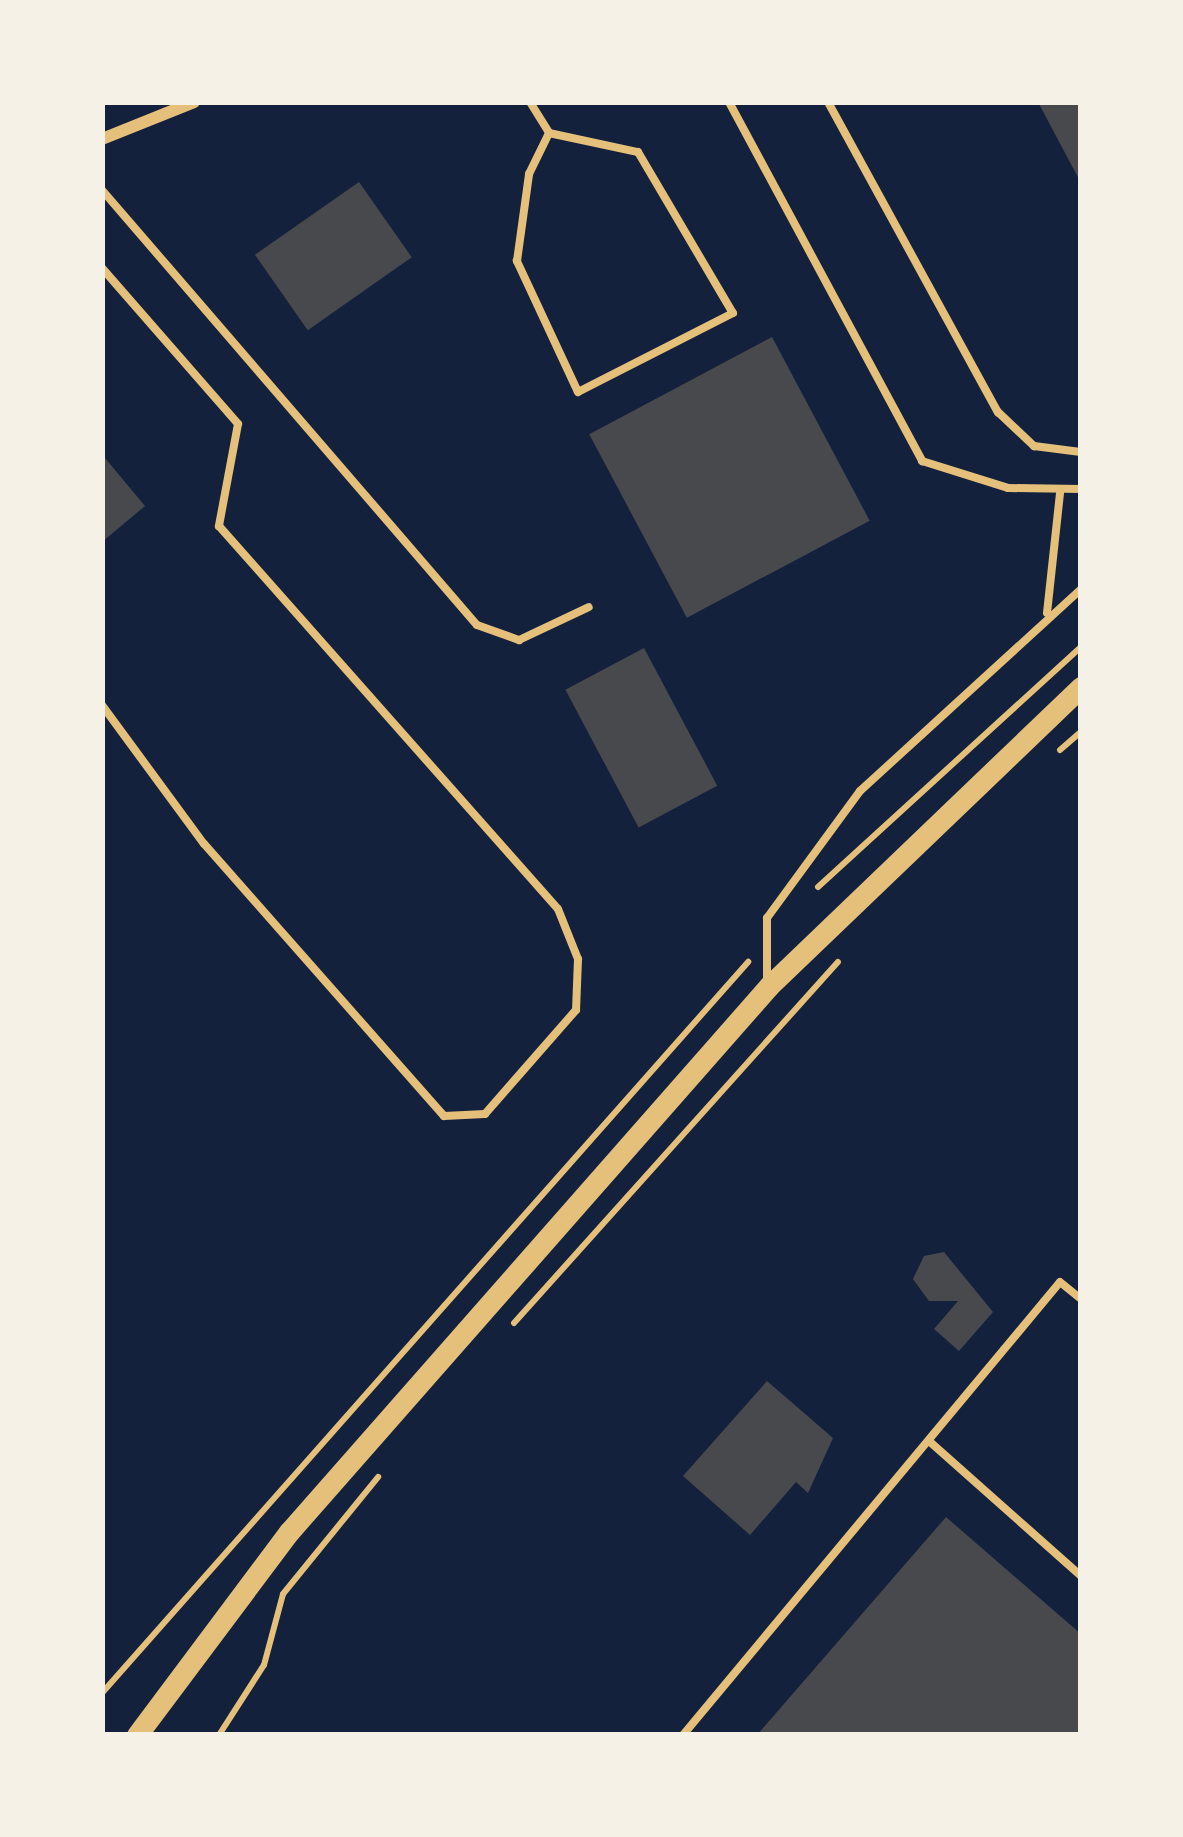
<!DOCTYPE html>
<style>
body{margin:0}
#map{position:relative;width:1183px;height:1837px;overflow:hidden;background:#14213d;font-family:Karla,sans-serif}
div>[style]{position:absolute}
.building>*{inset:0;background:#48494c;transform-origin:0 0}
.path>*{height:6px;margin:-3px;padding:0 3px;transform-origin:3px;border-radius:3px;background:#e5c07b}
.service>*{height:8px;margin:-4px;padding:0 4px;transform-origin:4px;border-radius:4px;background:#e5c07b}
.minor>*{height:12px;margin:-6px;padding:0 6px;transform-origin:6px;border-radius:6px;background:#e5c07b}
.secondary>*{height:21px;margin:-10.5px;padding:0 10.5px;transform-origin:10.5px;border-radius:10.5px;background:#e5c07b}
span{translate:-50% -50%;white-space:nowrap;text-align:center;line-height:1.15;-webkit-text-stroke:10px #f6f1e7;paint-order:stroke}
.frame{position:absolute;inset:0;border:105px solid #f6f1e7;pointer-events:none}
</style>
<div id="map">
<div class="building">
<i style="clip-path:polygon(1038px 102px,1081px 102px,1081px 183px)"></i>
<i style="left:359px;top:182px;width:92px;height:127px;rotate:55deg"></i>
<i style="left:772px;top:337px;width:208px;height:207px;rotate:62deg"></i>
<i style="clip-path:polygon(105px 458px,145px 506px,102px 542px,102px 461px)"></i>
<i style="left:644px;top:648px;width:156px;height:89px;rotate:62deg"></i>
<i style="clip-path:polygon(944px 1252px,993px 1312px,959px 1351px,934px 1329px,958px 1301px,929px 1301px,913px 1279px,924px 1256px)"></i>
<i style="clip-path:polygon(767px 1381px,833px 1438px,808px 1493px,796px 1482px,750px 1535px,683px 1476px)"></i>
<i style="clip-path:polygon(946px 1517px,1081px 1634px,1081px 1735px,757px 1735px)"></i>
</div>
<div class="path">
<i style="left:1060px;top:750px;width:28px;rotate:-41deg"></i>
<i style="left:818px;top:887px;width:356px;rotate:-42.4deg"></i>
<i style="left:514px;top:1323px;width:485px;rotate:-48.1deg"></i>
<i style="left:102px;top:1693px;width:976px;rotate:-48.53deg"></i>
<i style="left:219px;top:1735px;width:83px;rotate:-57.3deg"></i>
<i style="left:264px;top:1665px;width:73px;rotate:-75deg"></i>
<i style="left:283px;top:1594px;width:151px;rotate:-50.9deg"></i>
</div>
<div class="service">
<i style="left:530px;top:102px;width:36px;rotate:58deg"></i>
<i style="left:729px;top:102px;width:408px;rotate:61.7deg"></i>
<i style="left:922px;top:461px;width:90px;rotate:17.4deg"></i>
<i style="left:1008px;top:488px;width:73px;rotate:0.8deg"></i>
<i style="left:828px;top:102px;width:354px;rotate:61.3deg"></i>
<i style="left:998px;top:412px;width:50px;rotate:43.4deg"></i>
<i style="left:1034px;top:446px;width:47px;rotate:7.3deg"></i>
<i style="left:549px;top:133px;width:91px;rotate:12.1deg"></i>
<i style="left:638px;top:152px;width:187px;rotate:59.5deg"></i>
<i style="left:733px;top:313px;width:174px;rotate:153deg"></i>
<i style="left:578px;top:392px;width:145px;rotate:-115deg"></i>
<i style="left:517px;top:261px;width:88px;rotate:-82.1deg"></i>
<i style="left:529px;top:174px;width:46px;rotate:-64deg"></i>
<i style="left:102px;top:190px;width:574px;rotate:49.24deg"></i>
<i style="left:477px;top:625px;width:45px;rotate:19.7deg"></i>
<i style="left:519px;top:640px;width:77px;rotate:-25.2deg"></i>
<i style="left:102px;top:268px;width:207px;rotate:48.9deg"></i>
<i style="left:238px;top:424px;width:104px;rotate:100.6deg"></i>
<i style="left:219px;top:526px;width:511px;rotate:48.49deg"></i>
<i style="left:558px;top:909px;width:54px;rotate:68.2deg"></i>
<i style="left:578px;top:959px;width:51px;rotate:92.2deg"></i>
<i style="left:576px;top:1010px;width:138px;rotate:131.2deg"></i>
<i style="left:485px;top:1114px;width:41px;rotate:177.2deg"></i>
<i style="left:444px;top:1116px;width:363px;rotate:-131.4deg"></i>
<i style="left:204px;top:844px;width:172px;rotate:-126.3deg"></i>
<i style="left:1047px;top:613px;width:121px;rotate:-83.8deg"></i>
<i style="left:767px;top:980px;width:62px;rotate:-90deg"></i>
<i style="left:767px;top:918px;width:157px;rotate:-53.8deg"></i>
<i style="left:860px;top:791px;width:299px;rotate:-42.4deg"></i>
<i style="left:929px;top:1441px;width:203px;rotate:41.6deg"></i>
<i style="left:683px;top:1735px;width:589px;rotate:-50.23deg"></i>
<i style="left:1060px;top:1282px;width:27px;rotate:39deg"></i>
</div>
<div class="minor">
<i style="left:102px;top:139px;width:99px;rotate:-21.9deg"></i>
</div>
<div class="secondary">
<i style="left:137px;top:1735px;width:254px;rotate:-53.2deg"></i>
<i style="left:289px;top:1532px;width:727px;rotate:-48.68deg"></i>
<i style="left:769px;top:986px;width:432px;rotate:-43.8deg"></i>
</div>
<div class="frame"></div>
</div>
